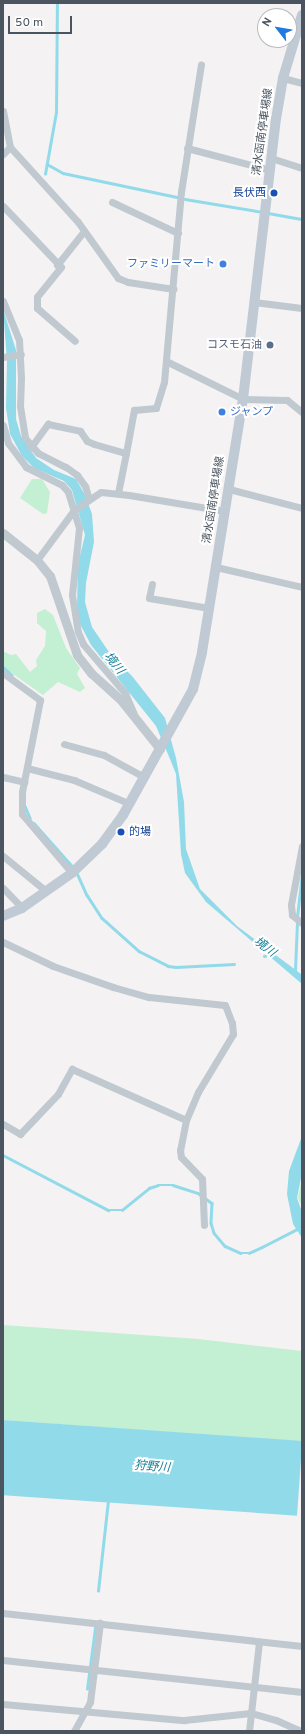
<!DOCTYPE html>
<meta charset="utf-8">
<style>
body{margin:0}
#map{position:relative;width:305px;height:1734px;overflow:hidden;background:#f4f2f2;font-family:Overpass,"Noto Sans JP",sans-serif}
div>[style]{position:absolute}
.green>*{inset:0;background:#c3efd2}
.water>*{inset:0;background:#91daea;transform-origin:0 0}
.stream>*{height:2.5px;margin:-1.25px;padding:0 1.25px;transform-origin:1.25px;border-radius:1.25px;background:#91daea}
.minor>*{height:7px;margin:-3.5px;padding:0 3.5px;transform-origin:3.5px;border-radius:3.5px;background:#c0c9d0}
.tertiary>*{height:9px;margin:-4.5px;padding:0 4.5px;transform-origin:4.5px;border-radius:4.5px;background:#c0c9d0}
.secondary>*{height:10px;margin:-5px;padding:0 5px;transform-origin:5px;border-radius:5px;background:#c0cad4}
.dots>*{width:11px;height:11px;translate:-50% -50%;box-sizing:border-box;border:2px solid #fff;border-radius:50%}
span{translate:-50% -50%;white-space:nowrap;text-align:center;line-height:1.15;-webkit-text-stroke:4px #fff;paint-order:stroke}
.street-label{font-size:11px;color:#4a555f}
.transit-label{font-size:11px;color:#164399}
.right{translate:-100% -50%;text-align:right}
.left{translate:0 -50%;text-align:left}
.shop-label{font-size:11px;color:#366cbe}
.service-label{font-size:11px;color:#4e5e75}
.water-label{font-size:12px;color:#117c93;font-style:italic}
.frame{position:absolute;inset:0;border:4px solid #4a555f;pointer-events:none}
.north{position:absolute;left:257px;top:8px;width:40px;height:40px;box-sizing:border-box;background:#fff;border:1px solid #b7bbbf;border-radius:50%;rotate:301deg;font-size:11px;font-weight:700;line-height:16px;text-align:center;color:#4a555f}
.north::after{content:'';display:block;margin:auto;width:14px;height:18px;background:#1f79e0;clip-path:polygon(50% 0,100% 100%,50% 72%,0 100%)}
.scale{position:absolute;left:8px;top:16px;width:64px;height:18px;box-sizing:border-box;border:2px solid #4a555f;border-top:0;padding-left:5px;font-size:12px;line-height:14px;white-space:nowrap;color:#4a555f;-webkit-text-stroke:3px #fff;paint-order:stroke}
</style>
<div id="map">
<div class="green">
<i style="clip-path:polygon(32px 479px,42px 479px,50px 492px,47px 513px,43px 514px,20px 498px)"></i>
<i style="clip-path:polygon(45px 609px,53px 615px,66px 648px,80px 668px,77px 674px,85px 688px,80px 692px,58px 682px,43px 695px,3px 667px,3px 651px,11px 655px,16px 654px,30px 672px,37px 666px,36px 660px,45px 646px,46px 631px,37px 623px,37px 613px)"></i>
<i style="clip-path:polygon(302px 1178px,302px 1207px,298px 1198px)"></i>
<i style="clip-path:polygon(3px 1325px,198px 1339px,302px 1351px,302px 1442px,3px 1420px)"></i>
</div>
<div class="water">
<i style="clip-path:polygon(3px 309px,16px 350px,16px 419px,21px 436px,36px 458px,54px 470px,76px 479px,85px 495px,92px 514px,94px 542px,86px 583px,85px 602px,92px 627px,111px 655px,132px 676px,165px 718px,176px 758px,184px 802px,186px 849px,200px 889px,237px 926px,301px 974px,302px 984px,206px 902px,185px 873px,181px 854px,176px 774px,170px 759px,156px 726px,91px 645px,80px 624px,77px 608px,78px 564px,85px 535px,72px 490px,64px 481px,34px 468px,22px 456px,10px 434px,6px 408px,7px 360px)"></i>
<i style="clip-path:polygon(302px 1136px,302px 1173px,297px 1198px,302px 1212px,302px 1238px,293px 1224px,287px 1194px,289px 1171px)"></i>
<i style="left:3px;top:1420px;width:300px;height:75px;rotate:4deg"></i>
</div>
<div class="stream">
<i style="left:47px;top:164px;width:18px;rotate:29deg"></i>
<i style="left:63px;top:173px;width:116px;rotate:11.9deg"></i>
<i style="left:45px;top:174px;width:63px;rotate:-79.9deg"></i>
<i style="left:56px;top:112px;width:109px;rotate:-89.5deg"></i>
<i style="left:185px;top:199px;width:79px;rotate:9.5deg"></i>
<i style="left:268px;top:213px;width:35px;rotate:10deg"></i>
<i style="left:3px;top:667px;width:12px;rotate:42deg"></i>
<i style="left:25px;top:806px;width:13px;rotate:67deg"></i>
<i style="left:34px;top:823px;width:59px;rotate:48.4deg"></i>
<i style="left:77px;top:873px;width:24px;rotate:66deg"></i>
<i style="left:87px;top:895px;width:27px;rotate:57deg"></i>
<i style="left:102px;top:918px;width:50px;rotate:41.7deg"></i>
<i style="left:139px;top:951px;width:33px;rotate:27deg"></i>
<i style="left:168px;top:966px;width:8px;rotate:7deg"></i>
<i style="left:176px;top:967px;width:58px;rotate:-3deg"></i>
<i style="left:297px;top:917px;width:43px;rotate:-83.4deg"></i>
<i style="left:264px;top:956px;width:7px;rotate:-16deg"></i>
<i style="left:295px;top:970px;width:48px;rotate:-87.6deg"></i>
<i style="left:3px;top:1155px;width:119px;rotate:27.6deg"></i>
<i style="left:108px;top:1210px;width:14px"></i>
<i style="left:122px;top:1210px;width:35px;rotate:-39deg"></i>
<i style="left:149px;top:1188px;width:9px;rotate:-18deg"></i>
<i style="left:158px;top:1185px;width:15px"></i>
<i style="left:173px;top:1185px;width:26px;rotate:18deg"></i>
<i style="left:198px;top:1193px;width:17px;rotate:36deg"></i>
<i style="left:212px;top:1203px;width:20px;rotate:93deg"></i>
<i style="left:211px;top:1223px;width:10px;rotate:73deg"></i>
<i style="left:214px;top:1233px;width:17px;rotate:50deg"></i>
<i style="left:225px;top:1246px;width:17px;rotate:24deg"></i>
<i style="left:241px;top:1253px;width:8px"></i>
<i style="left:249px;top:1253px;width:14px;rotate:-25deg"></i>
<i style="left:262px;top:1247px;width:42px;rotate:-27.2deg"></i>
<i style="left:98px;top:1591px;width:92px;rotate:-83.7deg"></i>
<i style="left:87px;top:1689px;width:62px;rotate:-82.5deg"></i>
</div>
<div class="minor">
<i style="left:283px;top:78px;width:20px;rotate:15deg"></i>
<i style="left:3px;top:111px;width:37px;rotate:79deg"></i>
<i style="left:10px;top:147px;width:101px;rotate:47.8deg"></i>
<i style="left:78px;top:222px;width:69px;rotate:54.5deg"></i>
<i style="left:118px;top:278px;width:11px;rotate:22deg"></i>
<i style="left:128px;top:282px;width:46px;rotate:8.8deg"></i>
<i style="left:187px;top:148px;width:86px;rotate:14.8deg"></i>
<i style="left:3px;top:154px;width:10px;rotate:-45deg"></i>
<i style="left:271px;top:158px;width:33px;rotate:18deg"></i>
<i style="left:112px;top:202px;width:73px;rotate:25.2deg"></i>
<i style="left:3px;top:206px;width:84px;rotate:46.4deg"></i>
<i style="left:61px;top:267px;width:38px;rotate:129deg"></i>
<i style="left:37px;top:297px;width:11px;rotate:90deg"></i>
<i style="left:37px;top:308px;width:50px;rotate:41deg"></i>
<i style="left:57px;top:265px;width:43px;rotate:-51.5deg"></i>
<i style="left:3px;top:301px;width:42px;rotate:67.7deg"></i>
<i style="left:19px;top:340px;width:38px;rotate:87deg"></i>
<i style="left:21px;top:378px;width:28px;rotate:92deg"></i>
<i style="left:20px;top:406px;width:32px;rotate:81deg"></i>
<i style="left:25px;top:438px;width:20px;rotate:49deg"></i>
<i style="left:38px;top:453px;width:31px;rotate:27deg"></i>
<i style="left:66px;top:467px;width:14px;rotate:36deg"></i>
<i style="left:77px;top:475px;width:14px;rotate:54deg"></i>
<i style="left:85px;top:486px;width:14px;rotate:73deg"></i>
<i style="left:254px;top:302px;width:48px;rotate:7.1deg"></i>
<i style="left:3px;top:357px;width:18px;rotate:-9deg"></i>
<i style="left:168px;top:362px;width:84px;rotate:26.3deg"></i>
<i style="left:243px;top:399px;width:44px;rotate:1.3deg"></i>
<i style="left:287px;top:400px;width:19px;rotate:39deg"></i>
<i style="left:3px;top:425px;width:19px;rotate:74deg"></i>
<i style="left:8px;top:443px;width:30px;rotate:53deg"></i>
<i style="left:26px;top:467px;width:40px;rotate:26.6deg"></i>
<i style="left:62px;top:485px;width:9px;rotate:49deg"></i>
<i style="left:68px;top:492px;width:38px;rotate:73deg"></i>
<i style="left:79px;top:528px;width:67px;rotate:96deg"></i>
<i style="left:72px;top:595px;width:37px;rotate:81deg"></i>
<i style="left:78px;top:632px;width:13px;rotate:67deg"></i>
<i style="left:83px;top:644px;width:65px;rotate:49.4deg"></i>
<i style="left:125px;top:693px;width:23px;rotate:67deg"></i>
<i style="left:31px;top:447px;width:29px;rotate:-54deg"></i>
<i style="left:48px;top:424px;width:33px;rotate:12deg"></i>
<i style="left:80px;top:431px;width:12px;rotate:55deg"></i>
<i style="left:87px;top:441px;width:8px;rotate:23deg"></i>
<i style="left:94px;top:444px;width:33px;rotate:16deg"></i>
<i style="left:126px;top:453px;width:41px;rotate:101.3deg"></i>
<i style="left:126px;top:453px;width:44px;rotate:-79.5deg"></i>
<i style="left:134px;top:410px;width:22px;rotate:-5deg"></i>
<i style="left:156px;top:408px;width:27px;rotate:-73deg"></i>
<i style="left:164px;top:382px;width:191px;rotate:-84.9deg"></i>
<i style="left:181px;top:192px;width:129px;rotate:-81.1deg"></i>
<i style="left:229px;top:489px;width:75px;rotate:14.6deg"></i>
<i style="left:37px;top:560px;width:62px;rotate:-53.5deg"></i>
<i style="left:74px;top:510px;width:32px;rotate:-34deg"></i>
<i style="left:101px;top:492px;width:28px;rotate:6deg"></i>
<i style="left:129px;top:495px;width:97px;rotate:9.5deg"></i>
<i style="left:216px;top:567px;width:88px;rotate:13.1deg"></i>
<i style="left:152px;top:584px;width:14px;rotate:102deg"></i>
<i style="left:149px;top:598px;width:61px;rotate:9.5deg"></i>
<i style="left:3px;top:673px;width:46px;rotate:36.1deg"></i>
<i style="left:40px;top:700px;width:94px;rotate:101.1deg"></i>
<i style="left:22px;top:792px;width:22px;rotate:90deg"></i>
<i style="left:22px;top:814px;width:77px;rotate:49.7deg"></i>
<i style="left:64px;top:744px;width:41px;rotate:15.4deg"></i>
<i style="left:104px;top:755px;width:46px;rotate:28.8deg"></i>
<i style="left:27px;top:768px;width:49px;rotate:14.3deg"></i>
<i style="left:74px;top:780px;width:59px;rotate:23.1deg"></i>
<i style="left:3px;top:777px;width:22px;rotate:13deg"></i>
<i style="left:302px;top:846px;width:60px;rotate:100.6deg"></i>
<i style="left:291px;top:905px;width:10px;rotate:84deg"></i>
<i style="left:292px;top:915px;width:13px;rotate:39deg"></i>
<i style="left:3px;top:856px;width:55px;rotate:39.1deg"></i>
<i style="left:3px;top:888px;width:28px;rotate:46deg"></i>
<i style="left:3px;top:942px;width:55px;rotate:25.6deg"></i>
<i style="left:53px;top:966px;width:64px;rotate:19.3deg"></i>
<i style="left:113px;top:987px;width:37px;rotate:16deg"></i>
<i style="left:149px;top:997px;width:76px;rotate:6deg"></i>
<i style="left:225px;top:1005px;width:19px;rotate:69deg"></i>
<i style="left:232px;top:1023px;width:11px;rotate:85deg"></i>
<i style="left:233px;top:1034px;width:68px;rotate:121.1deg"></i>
<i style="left:198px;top:1092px;width:30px;rotate:113deg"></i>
<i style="left:186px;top:1120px;width:31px;rotate:101deg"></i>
<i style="left:180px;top:1150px;width:7px;rotate:82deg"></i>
<i style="left:181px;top:1157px;width:30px;rotate:46deg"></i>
<i style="left:202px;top:1179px;width:46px;rotate:87.5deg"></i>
<i style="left:3px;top:1124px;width:20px;rotate:30deg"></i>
<i style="left:20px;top:1134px;width:55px;rotate:-46.5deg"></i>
<i style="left:58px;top:1094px;width:29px;rotate:-61deg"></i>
<i style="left:72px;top:1069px;width:125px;rotate:24.1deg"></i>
<i style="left:3px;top:1613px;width:301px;rotate:6.3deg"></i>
<i style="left:3px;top:1660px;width:301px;rotate:6.1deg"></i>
<i style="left:3px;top:1704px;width:182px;rotate:5.1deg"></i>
<i style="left:184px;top:1720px;width:67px;rotate:-6deg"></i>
<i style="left:251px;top:1713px;width:26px;rotate:16deg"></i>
<i style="left:276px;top:1720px;width:27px;rotate:24deg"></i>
<i style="left:74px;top:1731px;width:33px;rotate:-61deg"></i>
<i style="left:90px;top:1702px;width:80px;rotate:-82.8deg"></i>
<i style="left:249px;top:1731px;width:90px;rotate:-83.6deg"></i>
</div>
<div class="tertiary">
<i style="left:3px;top:533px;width:43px;rotate:38.5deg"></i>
<i style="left:37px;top:560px;width:21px;rotate:51deg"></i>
<i style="left:50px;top:576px;width:83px;rotate:71.1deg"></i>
<i style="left:77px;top:655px;width:23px;rotate:52deg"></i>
<i style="left:91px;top:673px;width:39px;rotate:42deg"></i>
<i style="left:120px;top:699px;width:64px;rotate:51.3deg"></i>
</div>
<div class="secondary">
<i style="left:3px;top:916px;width:21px;rotate:-23deg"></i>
<i style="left:22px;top:908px;width:61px;rotate:-35deg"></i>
<i style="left:72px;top:873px;width:42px;rotate:-44deg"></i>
<i style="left:102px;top:844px;width:36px;rotate:-54deg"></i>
<i style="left:123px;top:815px;width:144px;rotate:-60.9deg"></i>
<i style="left:193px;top:689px;width:38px;rotate:-76deg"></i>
<i style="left:202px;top:652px;width:256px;rotate:-80.8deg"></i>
<i style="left:243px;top:399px;width:282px;rotate:-83.3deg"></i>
<i style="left:276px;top:119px;width:42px;rotate:-80.3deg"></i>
<i style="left:283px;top:78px;width:66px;rotate:-73.2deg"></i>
</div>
<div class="dots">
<i style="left:274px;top:193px;background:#1a4fb4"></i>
<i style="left:223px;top:264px;background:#3f7fe0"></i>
<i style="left:270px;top:345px;background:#5c6f8a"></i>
<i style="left:222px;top:412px;background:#3f7fe0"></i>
<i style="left:121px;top:832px;background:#1a4fb4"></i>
</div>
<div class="street-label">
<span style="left:263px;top:132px;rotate:-82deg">清水函南停車場線</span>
<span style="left:214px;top:500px;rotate:-81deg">清水函南停車場線</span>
</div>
<div class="transit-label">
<span class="right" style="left:266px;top:193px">長伏西</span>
<span class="left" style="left:129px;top:832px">的場</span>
</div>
<div class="shop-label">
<span class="right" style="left:215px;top:264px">ファミリーマート</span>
<span class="left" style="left:230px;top:412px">ジャンプ</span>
</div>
<div class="service-label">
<span class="right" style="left:262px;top:345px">コスモ石油</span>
</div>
<div class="water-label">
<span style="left:113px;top:664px;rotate:51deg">境川</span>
<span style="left:264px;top:948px;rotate:37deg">境川</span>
<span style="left:152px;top:1468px;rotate:4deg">狩野川</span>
</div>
<div class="frame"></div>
<div class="north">N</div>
<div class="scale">50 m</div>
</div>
